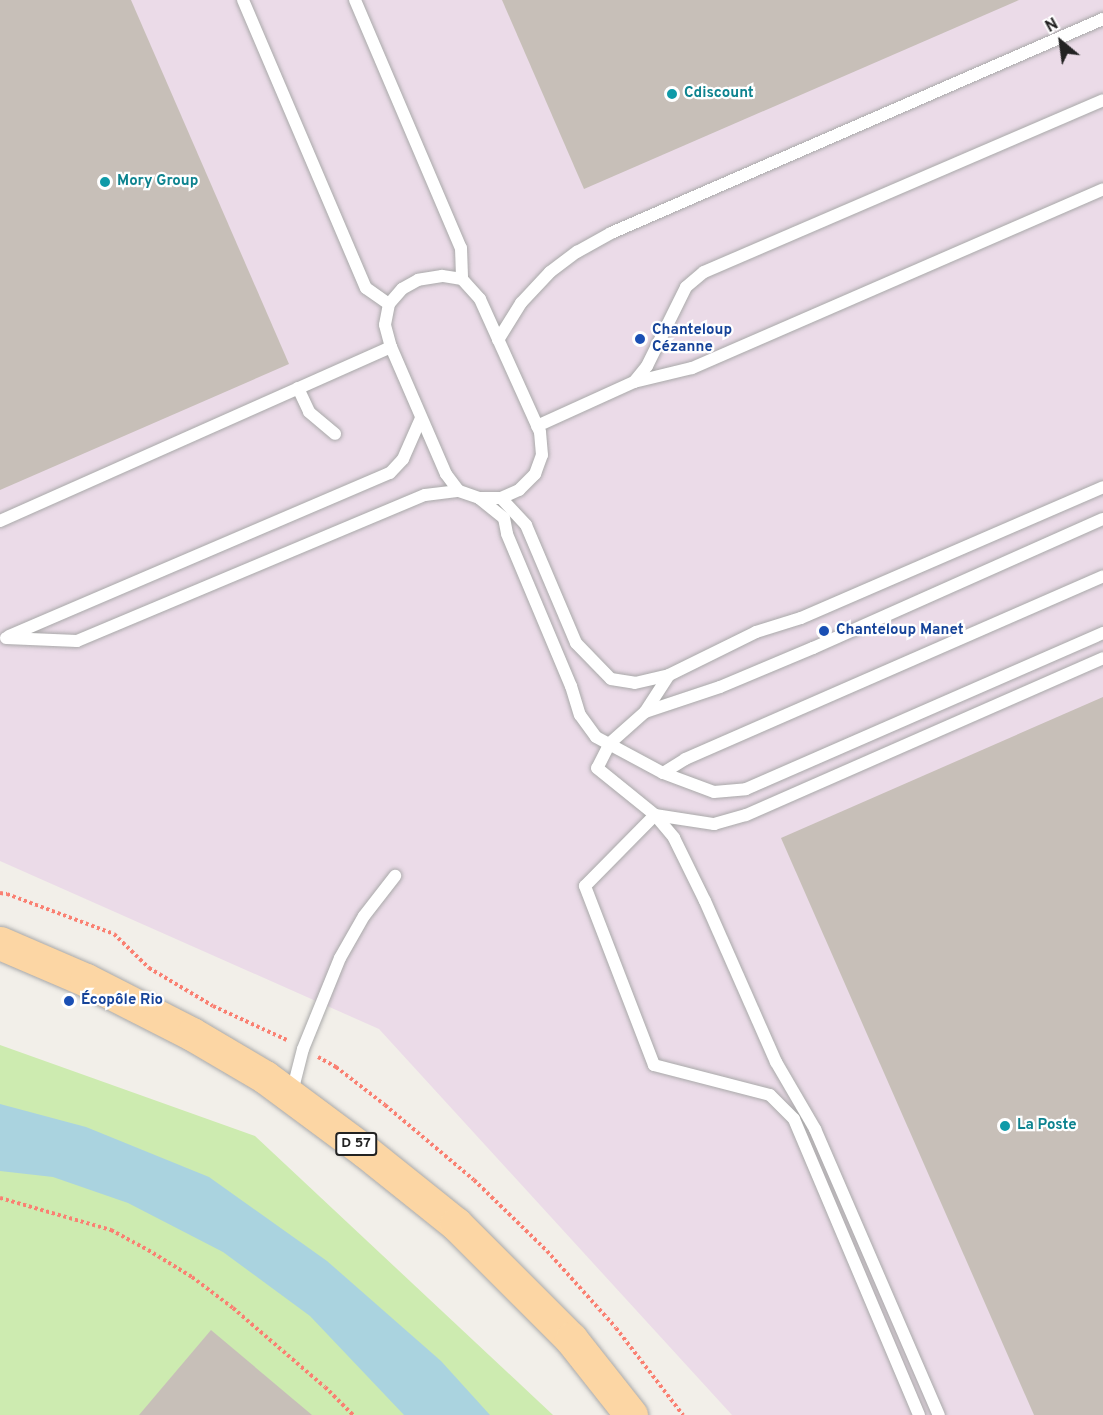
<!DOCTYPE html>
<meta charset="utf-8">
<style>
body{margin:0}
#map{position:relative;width:1103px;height:1415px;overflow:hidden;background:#f2efe9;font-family:Overpass,sans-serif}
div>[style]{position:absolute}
.industrial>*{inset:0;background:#ebdbe8}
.grass>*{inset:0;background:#cdebb0}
.water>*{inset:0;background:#aad3df}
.building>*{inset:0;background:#c7bfb8}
.path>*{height:4px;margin-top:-2px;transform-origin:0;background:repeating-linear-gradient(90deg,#fa8072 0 3px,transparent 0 6px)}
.roads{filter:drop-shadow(0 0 2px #a9a9a9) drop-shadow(0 0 2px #a9a9a9)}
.service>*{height:12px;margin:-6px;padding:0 6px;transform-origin:6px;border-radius:6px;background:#fff}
.primary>*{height:33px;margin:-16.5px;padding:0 16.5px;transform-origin:16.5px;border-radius:16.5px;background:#fcd6a4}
.dots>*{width:16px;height:16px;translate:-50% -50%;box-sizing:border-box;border:3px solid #fff;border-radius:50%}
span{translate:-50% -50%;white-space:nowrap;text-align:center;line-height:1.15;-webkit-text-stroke:4.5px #fff;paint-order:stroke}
.shield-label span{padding:2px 4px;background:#fff;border:2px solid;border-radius:4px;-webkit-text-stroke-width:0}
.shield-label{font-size:14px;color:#222;font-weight:700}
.culture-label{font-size:15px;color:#0d838f;font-weight:700}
.left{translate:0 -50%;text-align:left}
.transit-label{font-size:15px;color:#164399;font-weight:700}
.north{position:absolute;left:1031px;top:12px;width:60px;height:60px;-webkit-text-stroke:4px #fff;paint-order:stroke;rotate:331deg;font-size:16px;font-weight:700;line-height:24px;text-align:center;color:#222}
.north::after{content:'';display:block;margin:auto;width:21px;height:27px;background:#222;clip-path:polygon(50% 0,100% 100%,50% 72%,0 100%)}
</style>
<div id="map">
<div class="industrial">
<i style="clip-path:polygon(0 0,1103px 0,1103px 1415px,732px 1415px,379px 1029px,0 861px)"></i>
</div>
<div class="grass">
<i style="clip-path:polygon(0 1045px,255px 1136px,553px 1415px,0 1415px)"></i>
</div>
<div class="water">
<i style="clip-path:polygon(0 1104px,86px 1127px,209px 1177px,327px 1261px,441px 1361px,490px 1415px,404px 1415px,310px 1316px,223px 1252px,128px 1203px,53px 1177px,0 1171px)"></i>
</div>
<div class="building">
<i style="clip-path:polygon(0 0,131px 0,289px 364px,0 490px)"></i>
<i style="clip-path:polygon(502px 0,1019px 0,584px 189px)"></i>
<i style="clip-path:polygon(1103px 697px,1103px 1415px,1034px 1415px,781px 838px)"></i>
<i style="clip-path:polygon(211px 1330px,312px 1415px,139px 1415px)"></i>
</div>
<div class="path">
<i style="left:0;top:893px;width:7px;rotate:8deg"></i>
<i style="left:7px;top:894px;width:114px;rotate:20.5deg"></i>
<i style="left:114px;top:934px;width:49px;rotate:44.2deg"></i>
<i style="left:149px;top:968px;width:74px;rotate:30.7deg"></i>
<i style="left:213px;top:1006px;width:81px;rotate:24.7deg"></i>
<i style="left:318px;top:1057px;width:21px;rotate:29deg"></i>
<i style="left:336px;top:1067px;width:62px;rotate:37.8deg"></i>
<i style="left:385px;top:1105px;width:116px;rotate:40.1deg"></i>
<i style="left:474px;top:1180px;width:102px;rotate:44.2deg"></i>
<i style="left:547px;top:1251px;width:103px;rotate:48.1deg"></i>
<i style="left:616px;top:1328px;width:110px;rotate:52.4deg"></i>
<i style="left:0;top:1198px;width:116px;rotate:16.1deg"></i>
<i style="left:111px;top:1230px;width:42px;rotate:28.4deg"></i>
<i style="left:148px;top:1250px;width:52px;rotate:31.5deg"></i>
<i style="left:192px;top:1277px;width:51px;rotate:37.1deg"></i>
<i style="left:233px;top:1308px;width:121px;rotate:40.7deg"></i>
<i style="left:325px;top:1387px;width:40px;rotate:45deg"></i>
</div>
<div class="roads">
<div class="service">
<i style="left:243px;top:0;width:313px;rotate:66.9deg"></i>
<i style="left:366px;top:288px;width:28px;rotate:35deg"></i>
<i style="left:355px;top:0;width:270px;rotate:66.9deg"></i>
<i style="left:461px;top:248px;width:31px;rotate:88deg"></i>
<i style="left:498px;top:340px;width:44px;rotate:-58.1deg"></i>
<i style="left:521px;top:303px;width:42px;rotate:-46.9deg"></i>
<i style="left:550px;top:272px;width:34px;rotate:-37deg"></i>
<i style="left:577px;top:252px;width:39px;rotate:-29deg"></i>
<i style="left:611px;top:233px;width:537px;rotate:-23.51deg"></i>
<i style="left:634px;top:382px;width:21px;rotate:-51deg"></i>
<i style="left:647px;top:366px;width:88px;rotate:-63.7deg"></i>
<i style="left:686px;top:287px;width:23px;rotate:-40deg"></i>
<i style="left:704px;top:272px;width:434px;rotate:-23.3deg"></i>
<i style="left:298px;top:388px;width:26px;rotate:65deg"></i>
<i style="left:309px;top:412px;width:34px;rotate:40deg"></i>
<i style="left:537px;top:426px;width:107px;rotate:-24.4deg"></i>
<i style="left:634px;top:382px;width:60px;rotate:-13.6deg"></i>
<i style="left:692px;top:368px;width:448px;rotate:-23.5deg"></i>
<i style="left:479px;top:498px;width:32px;rotate:39deg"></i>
<i style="left:504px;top:518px;width:16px;rotate:79deg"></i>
<i style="left:507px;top:534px;width:165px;rotate:67.2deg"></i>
<i style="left:571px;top:686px;width:30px;rotate:73deg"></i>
<i style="left:580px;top:715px;width:27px;rotate:54deg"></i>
<i style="left:596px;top:737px;width:76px;rotate:28.2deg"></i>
<i style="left:663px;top:773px;width:54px;rotate:20.4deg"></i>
<i style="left:714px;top:792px;width:32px;rotate:-5deg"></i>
<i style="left:746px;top:789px;width:390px;rotate:-23.6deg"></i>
<i style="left:501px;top:498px;width:37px;rotate:47deg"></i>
<i style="left:526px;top:525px;width:128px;rotate:67deg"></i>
<i style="left:576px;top:643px;width:50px;rotate:45.8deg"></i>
<i style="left:611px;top:679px;width:24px;rotate:9deg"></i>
<i style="left:635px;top:683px;width:35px;rotate:-13deg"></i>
<i style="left:669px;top:675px;width:97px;rotate:-26.3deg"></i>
<i style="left:756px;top:632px;width:47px;rotate:-17.3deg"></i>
<i style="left:801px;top:618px;width:329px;rotate:-23.4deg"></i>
<i style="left:0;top:521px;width:428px;rotate:-24deg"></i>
<i style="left:9px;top:636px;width:414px;rotate:-23.2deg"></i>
<i style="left:390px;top:473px;width:19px;rotate:-47deg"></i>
<i style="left:403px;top:459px;width:45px;rotate:-66.3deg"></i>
<i style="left:6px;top:638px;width:71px;rotate:2.4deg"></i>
<i style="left:77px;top:641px;width:377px;rotate:-22.8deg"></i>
<i style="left:425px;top:495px;width:34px;rotate:-7deg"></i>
<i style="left:459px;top:491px;width:21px;rotate:19deg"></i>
<i style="left:479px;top:498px;width:22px"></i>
<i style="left:501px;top:498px;width:20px;rotate:-24deg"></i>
<i style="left:519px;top:490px;width:23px;rotate:-45deg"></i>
<i style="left:535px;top:474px;width:20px;rotate:-70deg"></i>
<i style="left:542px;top:455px;width:23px;rotate:-95deg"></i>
<i style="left:540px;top:432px;width:146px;rotate:-114.3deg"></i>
<i style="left:480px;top:299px;width:27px;rotate:-132deg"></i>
<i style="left:462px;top:279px;width:20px;rotate:-171deg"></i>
<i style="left:442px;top:276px;width:24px;rotate:171deg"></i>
<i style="left:418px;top:280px;width:18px;rotate:151deg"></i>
<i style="left:402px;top:289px;width:20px;rotate:131deg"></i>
<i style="left:389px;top:304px;width:21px;rotate:101deg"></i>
<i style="left:385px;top:325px;width:23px;rotate:75deg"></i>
<i style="left:391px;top:347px;width:138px;rotate:66.6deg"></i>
<i style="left:446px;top:474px;width:21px;rotate:53deg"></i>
<i style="left:669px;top:675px;width:44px;rotate:123deg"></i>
<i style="left:645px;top:712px;width:47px;rotate:138.5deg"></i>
<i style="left:610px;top:743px;width:28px;rotate:117deg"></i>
<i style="left:597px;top:768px;width:75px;rotate:39deg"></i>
<i style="left:655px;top:815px;width:30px;rotate:50deg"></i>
<i style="left:674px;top:838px;width:70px;rotate:63.8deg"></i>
<i style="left:705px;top:901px;width:176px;rotate:66.2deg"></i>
<i style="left:776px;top:1062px;width:78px;rotate:59.8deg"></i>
<i style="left:815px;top:1129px;width:312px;rotate:66.6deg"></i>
<i style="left:645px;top:712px;width:79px;rotate:-18.4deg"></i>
<i style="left:720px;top:687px;width:101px;rotate:-22.8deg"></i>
<i style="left:813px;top:648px;width:317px;rotate:-24deg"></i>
<i style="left:663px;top:773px;width:26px;rotate:-32deg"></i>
<i style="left:685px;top:759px;width:456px;rotate:-23.6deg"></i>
<i style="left:292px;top:1092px;width:44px;rotate:-75.7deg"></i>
<i style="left:303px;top:1049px;width:98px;rotate:-67.9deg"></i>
<i style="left:340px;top:958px;width:48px;rotate:-60.3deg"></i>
<i style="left:364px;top:916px;width:51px;rotate:-52.2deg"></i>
<i style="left:919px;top:1415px;width:321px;rotate:-112.9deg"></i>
<i style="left:794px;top:1119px;width:34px;rotate:-135deg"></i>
<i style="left:770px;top:1095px;width:120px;rotate:-165.5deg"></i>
<i style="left:654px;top:1065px;width:192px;rotate:-111.1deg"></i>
<i style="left:585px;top:886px;width:100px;rotate:-45.4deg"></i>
<i style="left:655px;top:815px;width:60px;rotate:8.7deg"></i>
<i style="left:714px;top:824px;width:33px;rotate:-16deg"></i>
<i style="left:746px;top:815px;width:390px;rotate:-23.7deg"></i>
</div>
<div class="primary">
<i style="left:0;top:943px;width:94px;rotate:23.3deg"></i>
<i style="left:86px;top:980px;width:119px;rotate:27deg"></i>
<i style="left:192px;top:1034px;width:85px;rotate:30.5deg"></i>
<i style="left:265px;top:1077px;width:126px;rotate:36.6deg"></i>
<i style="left:366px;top:1152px;width:115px;rotate:38.7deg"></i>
<i style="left:456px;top:1224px;width:163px;rotate:45deg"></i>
<i style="left:571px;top:1339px;width:97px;rotate:51.7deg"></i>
</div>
</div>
<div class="dots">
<i style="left:672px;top:94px;background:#0f9aa8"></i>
<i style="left:105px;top:182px;background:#0f9aa8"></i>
<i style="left:640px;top:339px;background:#1a4fb4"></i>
<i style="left:824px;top:631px;background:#1a4fb4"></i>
<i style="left:69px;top:1001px;background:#1a4fb4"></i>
<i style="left:1005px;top:1126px;background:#0f9aa8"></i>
</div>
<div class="shield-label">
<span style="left:356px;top:1144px">D 57</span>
</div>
<div class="culture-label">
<span class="left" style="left:684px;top:94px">Cdiscount</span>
<span class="left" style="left:117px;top:182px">Mory Group</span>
<span class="left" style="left:1017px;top:1126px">La Poste</span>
</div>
<div class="transit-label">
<span class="left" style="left:652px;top:339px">Chanteloup<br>Cézanne</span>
<span class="left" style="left:836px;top:631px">Chanteloup Manet</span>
<span class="left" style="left:81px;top:1001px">Écopôle Rio</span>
</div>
<div class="north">N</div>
</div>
